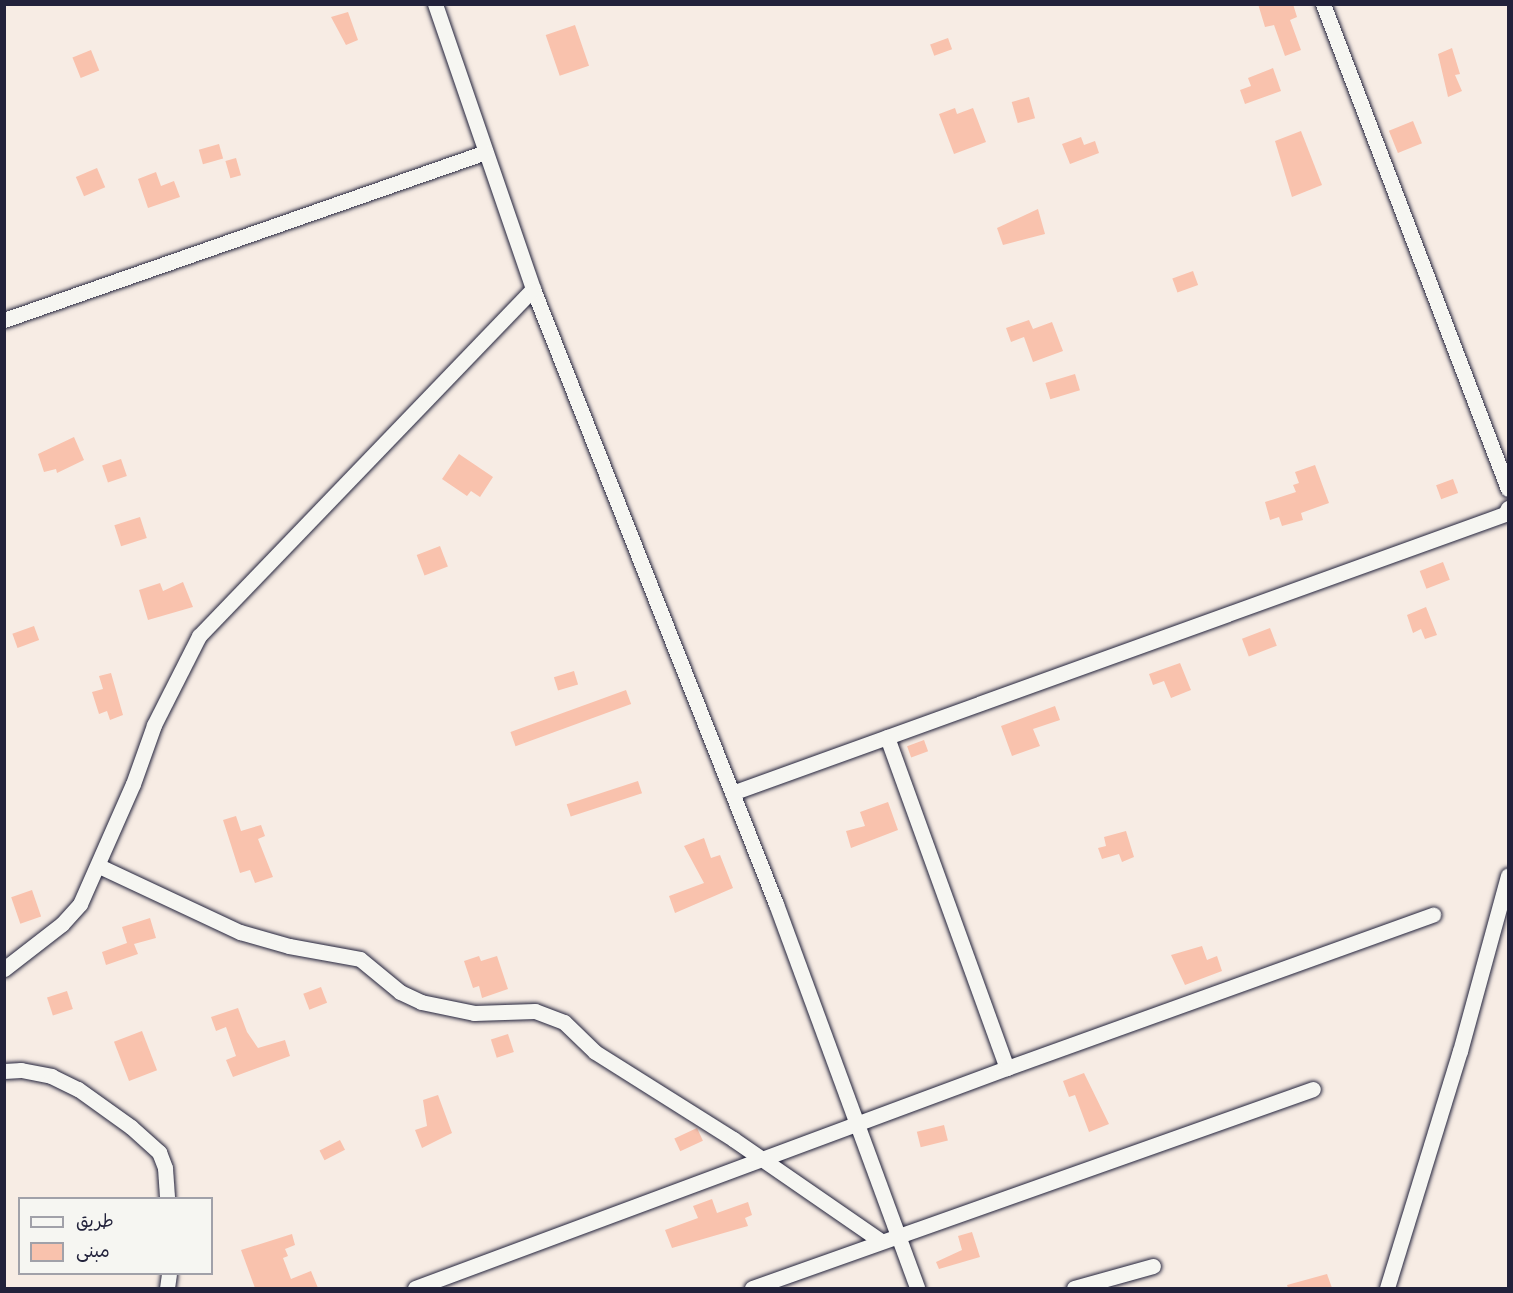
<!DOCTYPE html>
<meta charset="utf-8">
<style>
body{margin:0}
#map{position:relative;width:1513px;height:1293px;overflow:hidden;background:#f7ece4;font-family:Delius,"Playpen Sans Arabic",sans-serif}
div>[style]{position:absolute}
.building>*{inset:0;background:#f9c2ad;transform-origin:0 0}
.roads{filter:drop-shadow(0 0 2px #22223b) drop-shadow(0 0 2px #22223b)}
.minor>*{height:15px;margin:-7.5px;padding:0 7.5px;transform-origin:7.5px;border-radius:7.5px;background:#f6f6f2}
span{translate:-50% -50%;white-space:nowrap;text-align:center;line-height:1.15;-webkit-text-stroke:6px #f6f6f2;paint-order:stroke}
.frame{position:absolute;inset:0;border:6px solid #22223b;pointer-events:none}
.legend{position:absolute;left:18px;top:1197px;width:195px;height:78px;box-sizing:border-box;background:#f6f6f2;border:2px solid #a1a1a9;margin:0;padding:8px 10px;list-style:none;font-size:18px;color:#22223b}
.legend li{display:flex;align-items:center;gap:12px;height:30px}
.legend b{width:30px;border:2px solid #a1a1a9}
</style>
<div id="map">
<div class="building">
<i style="clip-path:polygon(1258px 4px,1293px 4px,1297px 17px,1290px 20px,1301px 50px,1285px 56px,1274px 25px,1265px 27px)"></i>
<i style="clip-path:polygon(348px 12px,358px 40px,346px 45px,331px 17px)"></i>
<i style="left:575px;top:25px;width:43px;height:31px;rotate:71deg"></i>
<i style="left:948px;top:38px;width:12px;height:19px;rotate:70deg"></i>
<i style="clip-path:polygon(1452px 48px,1460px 74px,1455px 75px,1462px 91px,1448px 97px,1438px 54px)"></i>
<i style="left:91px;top:50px;width:22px;height:20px;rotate:68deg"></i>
<i style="clip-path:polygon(1273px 68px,1281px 91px,1245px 104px,1240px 90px,1251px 86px,1248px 78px)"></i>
<i style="left:1029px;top:97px;width:22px;height:18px;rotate:74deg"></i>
<i style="clip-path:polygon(955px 108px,957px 114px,973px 108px,986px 142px,954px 154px,939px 114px)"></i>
<i style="left:1413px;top:121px;width:24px;height:26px;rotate:68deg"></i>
<i style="clip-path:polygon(1301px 131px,1322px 185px,1292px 197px,1275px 141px)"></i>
<i style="clip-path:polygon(1081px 137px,1084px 145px,1095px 141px,1099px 153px,1070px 164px,1062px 144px)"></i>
<i style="left:219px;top:144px;width:15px;height:21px;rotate:74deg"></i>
<i style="left:236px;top:158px;width:18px;height:11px;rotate:74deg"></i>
<i style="left:97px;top:168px;width:21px;height:23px;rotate:67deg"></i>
<i style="clip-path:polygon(156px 172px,161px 186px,174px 181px,180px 197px,148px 208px,138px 179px)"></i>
<i style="clip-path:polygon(1038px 209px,1045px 234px,1003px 245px,997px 228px)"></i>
<i style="left:1193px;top:271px;width:15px;height:22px;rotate:70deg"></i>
<i style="clip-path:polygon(1029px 320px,1033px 329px,1052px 322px,1063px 351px,1033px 362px,1024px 337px,1011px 342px,1006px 328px)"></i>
<i style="left:1075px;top:374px;width:17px;height:31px;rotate:73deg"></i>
<i style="clip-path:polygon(74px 437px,84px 460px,57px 473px,56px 469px,44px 472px,38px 454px)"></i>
<i style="clip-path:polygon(459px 454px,493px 477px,480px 497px,471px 491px,467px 496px,442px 479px)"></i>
<i style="left:121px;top:459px;width:18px;height:20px;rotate:71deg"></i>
<i style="clip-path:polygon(1315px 465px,1329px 503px,1301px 513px,1303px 520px,1282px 526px,1279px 517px,1270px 520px,1265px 502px,1296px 492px,1293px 485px,1299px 483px,1295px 472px)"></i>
<i style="left:1453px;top:479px;width:15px;height:18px;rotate:70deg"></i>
<i style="left:140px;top:517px;width:22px;height:27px;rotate:72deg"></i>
<i style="left:440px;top:546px;width:22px;height:25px;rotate:69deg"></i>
<i style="left:1443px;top:562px;width:19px;height:25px;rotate:69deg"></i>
<i style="clip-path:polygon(183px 582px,193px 607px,148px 620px,139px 590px,160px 583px,163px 591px)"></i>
<i style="clip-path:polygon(1426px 607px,1437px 635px,1425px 639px,1421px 629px,1413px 633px,1407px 615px)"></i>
<i style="left:34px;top:626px;width:15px;height:23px;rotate:70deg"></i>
<i style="left:1270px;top:628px;width:19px;height:30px;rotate:69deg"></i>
<i style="clip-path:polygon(1180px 663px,1191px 690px,1171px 698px,1164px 681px,1153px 685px,1149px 674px)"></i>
<i style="left:574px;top:671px;width:14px;height:21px;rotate:73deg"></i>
<i style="clip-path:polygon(111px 673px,123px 715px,110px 720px,107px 711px,99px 714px,92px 692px,103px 689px,99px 676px)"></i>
<i style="left:626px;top:690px;width:15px;height:123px;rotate:70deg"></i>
<i style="clip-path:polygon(1055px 706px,1060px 720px,1033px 729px,1040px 746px,1012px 756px,1001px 726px)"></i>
<i style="left:924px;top:740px;width:12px;height:18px;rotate:70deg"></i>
<i style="left:638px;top:781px;width:13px;height:75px;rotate:72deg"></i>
<i style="clip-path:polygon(888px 802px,898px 830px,851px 848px,846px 831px,865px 826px,860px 812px)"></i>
<i style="clip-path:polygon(236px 816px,241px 831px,261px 825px,265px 836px,258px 839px,273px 877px,255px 883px,250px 870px,240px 873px,223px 820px)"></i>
<i style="clip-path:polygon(1126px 831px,1134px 857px,1122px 862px,1119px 854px,1102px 859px,1098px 848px,1106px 846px,1104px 837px)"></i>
<i style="clip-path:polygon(704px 838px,711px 858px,720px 855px,733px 888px,675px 913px,669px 896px,704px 883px,684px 846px)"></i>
<i style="left:32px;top:890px;width:28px;height:22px;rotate:71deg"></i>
<i style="clip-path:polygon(150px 918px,156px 938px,134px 944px,138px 954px,106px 965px,102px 952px,127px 943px,122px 927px)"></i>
<i style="clip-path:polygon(1202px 946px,1207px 960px,1217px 956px,1222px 971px,1185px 985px,1171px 955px)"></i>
<i style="clip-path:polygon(479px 956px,481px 961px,497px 956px,508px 989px,482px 998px,479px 986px,473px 988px,464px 961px)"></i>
<i style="left:321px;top:987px;width:17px;height:19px;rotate:69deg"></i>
<i style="left:67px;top:991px;width:19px;height:21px;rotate:72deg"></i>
<i style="clip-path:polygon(238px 1008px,247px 1032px,258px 1048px,285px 1040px,290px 1056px,233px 1077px,226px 1060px,236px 1056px,226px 1027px,216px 1031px,211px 1017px)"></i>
<i style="left:142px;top:1031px;width:42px;height:30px;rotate:69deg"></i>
<i style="left:508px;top:1034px;width:19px;height:18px;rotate:72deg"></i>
<i style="clip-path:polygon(1084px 1073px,1109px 1124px,1089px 1132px,1075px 1095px,1069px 1097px,1063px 1081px)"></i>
<i style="clip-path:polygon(438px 1095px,452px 1133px,422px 1148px,415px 1130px,427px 1126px,423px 1100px)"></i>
<i style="left:944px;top:1125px;width:16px;height:28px;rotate:76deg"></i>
<i style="left:697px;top:1128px;width:14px;height:25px;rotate:65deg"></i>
<i style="left:340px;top:1140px;width:11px;height:23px;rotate:63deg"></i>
<i style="clip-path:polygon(712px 1199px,717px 1213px,748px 1202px,752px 1215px,745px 1218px,748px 1226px,672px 1248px,665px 1230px,698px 1218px,693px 1206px)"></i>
<i style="clip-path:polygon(972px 1232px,980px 1257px,939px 1269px,936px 1262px,962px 1250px,958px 1236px)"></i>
<i style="clip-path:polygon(292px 1234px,295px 1245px,285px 1249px,288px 1256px,283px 1258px,291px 1279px,311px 1271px,318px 1288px,255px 1288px,241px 1250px)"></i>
<i style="clip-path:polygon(1327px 1274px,1332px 1288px,1288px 1288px,1287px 1285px)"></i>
</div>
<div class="roads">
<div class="minor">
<i style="left:435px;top:4px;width:301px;rotate:71deg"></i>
<i style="left:533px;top:289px;width:661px;rotate:68.44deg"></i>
<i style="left:776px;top:904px;width:409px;rotate:69.8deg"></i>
<i style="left:1323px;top:4px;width:519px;rotate:69.12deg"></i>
<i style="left:4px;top:320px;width:510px;rotate:-19.22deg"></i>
<i style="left:887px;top:737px;width:352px;rotate:70.1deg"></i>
<i style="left:732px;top:793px;width:822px;rotate:-19.85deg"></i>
<i style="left:1505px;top:514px;width:7px;rotate:-63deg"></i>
<i style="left:99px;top:866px;width:156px;rotate:25.1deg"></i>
<i style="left:240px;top:932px;width:51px;rotate:15.9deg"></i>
<i style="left:289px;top:946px;width:72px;rotate:10.4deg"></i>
<i style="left:360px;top:959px;width:52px;rotate:39.5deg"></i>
<i style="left:400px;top:992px;width:23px;rotate:25deg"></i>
<i style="left:421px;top:1002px;width:54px;rotate:11.7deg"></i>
<i style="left:474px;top:1013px;width:61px;rotate:-1.9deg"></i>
<i style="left:535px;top:1011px;width:31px;rotate:21deg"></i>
<i style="left:564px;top:1022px;width:43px;rotate:44.1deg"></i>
<i style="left:595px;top:1052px;width:163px;rotate:32.2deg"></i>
<i style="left:733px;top:1139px;width:180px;rotate:34.6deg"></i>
<i style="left:4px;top:969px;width:73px;rotate:-37.8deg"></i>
<i style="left:62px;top:924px;width:27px;rotate:-48deg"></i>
<i style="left:80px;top:904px;width:131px;rotate:-66.2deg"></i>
<i style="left:133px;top:784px;width:63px;rotate:-70.4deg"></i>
<i style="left:154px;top:725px;width:100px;rotate:-63.2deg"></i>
<i style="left:199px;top:636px;width:482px;rotate:-46.1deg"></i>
<i style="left:4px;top:1071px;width:17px;rotate:-3deg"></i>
<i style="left:21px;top:1070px;width:31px;rotate:11deg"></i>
<i style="left:51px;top:1076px;width:30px;rotate:26deg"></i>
<i style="left:78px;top:1089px;width:65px;rotate:35.6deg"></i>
<i style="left:131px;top:1127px;width:38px;rotate:42deg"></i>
<i style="left:159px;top:1152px;width:17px;rotate:69deg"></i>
<i style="left:165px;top:1168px;width:30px;rotate:86deg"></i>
<i style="left:167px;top:1288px;width:14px;rotate:-82deg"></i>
<i style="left:415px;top:1288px;width:632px;rotate:-20.39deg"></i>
<i style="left:1007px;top:1068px;width:453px;rotate:-19.8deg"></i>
<i style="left:752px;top:1288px;width:595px;rotate:-19.53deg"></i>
<i style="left:1074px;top:1288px;width:82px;rotate:-15.6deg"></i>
<i style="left:1387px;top:1288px;width:248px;rotate:-72.9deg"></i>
<i style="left:1460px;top:1051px;width:182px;rotate:-74.7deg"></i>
</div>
</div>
<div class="frame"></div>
<ul class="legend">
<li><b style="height:8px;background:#f6f6f2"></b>طريق</li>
<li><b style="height:16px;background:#f9c2ad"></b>مبنى</li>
</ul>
</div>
